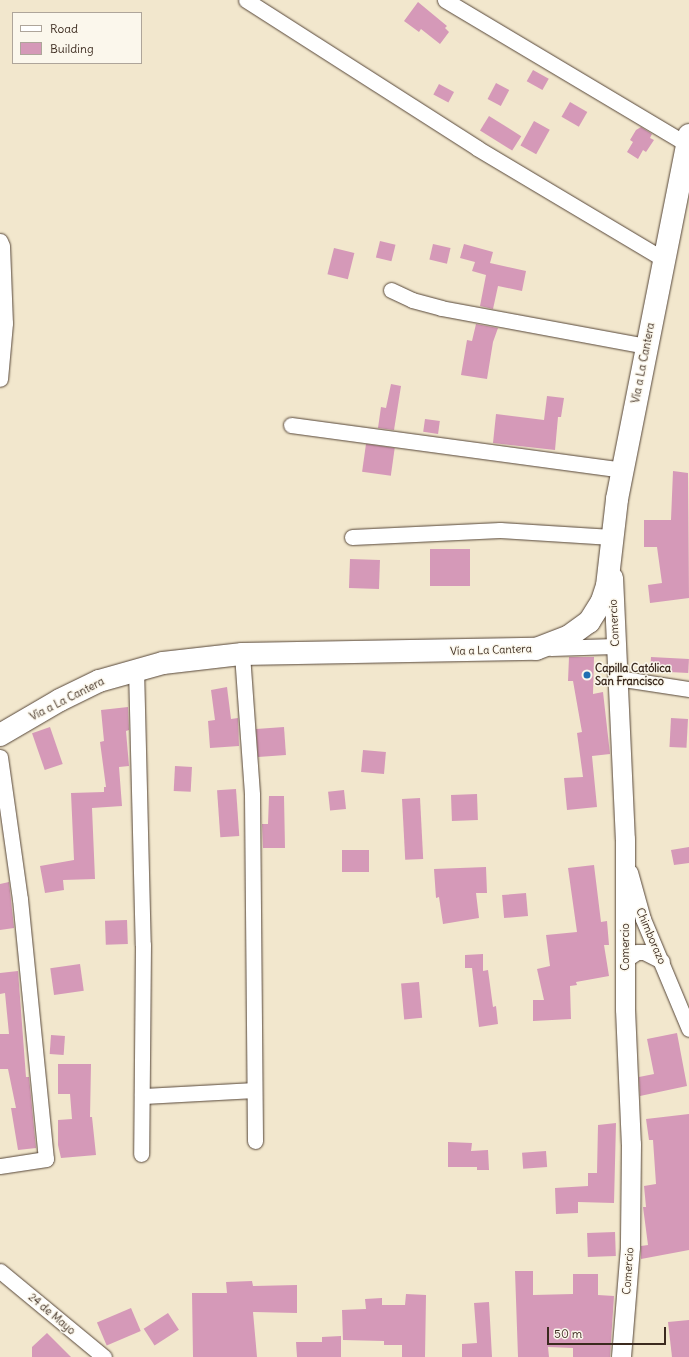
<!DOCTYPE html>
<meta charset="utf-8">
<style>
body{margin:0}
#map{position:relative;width:689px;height:1357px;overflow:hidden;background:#f2e7cd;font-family:Delius,sans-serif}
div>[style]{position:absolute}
.building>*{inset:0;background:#d599b8;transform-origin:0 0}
.roads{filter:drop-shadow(0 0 1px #564638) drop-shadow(0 0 1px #564638)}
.minor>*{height:15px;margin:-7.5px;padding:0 7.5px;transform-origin:7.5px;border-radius:7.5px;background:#fff}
.tertiary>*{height:19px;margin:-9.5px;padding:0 9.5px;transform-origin:9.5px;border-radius:9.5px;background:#fff}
.secondary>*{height:22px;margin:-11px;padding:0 11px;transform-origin:11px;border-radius:11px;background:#fff}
.dots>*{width:11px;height:11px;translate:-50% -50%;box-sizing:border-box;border:2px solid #fbf7ec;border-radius:50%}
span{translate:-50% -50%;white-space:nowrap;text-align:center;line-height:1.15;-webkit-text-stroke:3px #fbf7ec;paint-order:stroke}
.street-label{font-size:11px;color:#3b2a1e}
.poi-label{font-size:11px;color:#3b2a1e;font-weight:700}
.left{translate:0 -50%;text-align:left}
.legend{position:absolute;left:12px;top:12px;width:130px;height:52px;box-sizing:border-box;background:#fbf7ec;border:1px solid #aea59a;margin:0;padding:5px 7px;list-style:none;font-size:12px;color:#3b2a1e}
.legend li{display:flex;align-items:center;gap:8px;height:20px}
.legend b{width:20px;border:1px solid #aea59a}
.scale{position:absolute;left:547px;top:1327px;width:119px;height:18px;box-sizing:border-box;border:2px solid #3b2a1e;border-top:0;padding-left:5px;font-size:12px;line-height:14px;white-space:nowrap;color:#3b2a1e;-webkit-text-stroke:3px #fbf7ec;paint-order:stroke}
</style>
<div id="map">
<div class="building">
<i style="clip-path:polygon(418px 2px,447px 26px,445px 28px,449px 32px,440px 44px,421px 29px,419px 32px,404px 21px)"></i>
<i style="left:533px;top:70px;width:18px;height:13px;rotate:29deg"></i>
<i style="left:496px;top:83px;width:15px;height:18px;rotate:28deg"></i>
<i style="left:439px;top:84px;width:17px;height:12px;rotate:28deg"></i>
<i style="left:570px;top:102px;width:20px;height:17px;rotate:30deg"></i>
<i style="left:489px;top:116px;width:38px;height:17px;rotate:32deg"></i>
<i style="left:534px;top:121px;width:18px;height:28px;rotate:29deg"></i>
<i style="clip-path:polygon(641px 127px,652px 134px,650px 138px,654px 140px,646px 152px,643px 150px,638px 159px,627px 152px,633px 142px,630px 140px,636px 130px)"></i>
<i style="left:380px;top:241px;width:16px;height:17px;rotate:14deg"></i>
<i style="left:433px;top:244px;width:18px;height:16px;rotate:13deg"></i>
<i style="clip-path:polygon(464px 244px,493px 252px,490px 263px,526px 271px,522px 291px,498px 286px,493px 309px,480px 306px,486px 275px,472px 271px,475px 262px,460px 258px)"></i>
<i style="left:334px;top:248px;width:21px;height:27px;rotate:14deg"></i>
<i style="clip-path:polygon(476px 324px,498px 328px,493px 342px,487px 379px,461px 375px,467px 340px,472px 341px)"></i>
<i style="clip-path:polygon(391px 384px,401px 386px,394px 430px,378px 428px,381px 407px,386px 408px)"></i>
<i style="clip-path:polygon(547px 396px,564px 398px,561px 417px,558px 417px,555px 450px,493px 443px,496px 414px,544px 420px)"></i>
<i style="left:425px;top:419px;width:15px;height:13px;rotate:8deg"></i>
<i style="left:366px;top:444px;width:29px;height:28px;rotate:8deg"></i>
<i style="clip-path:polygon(673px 471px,688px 473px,689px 598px,650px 603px,648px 585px,662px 583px,657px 547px,644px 547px,644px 520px,671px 520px)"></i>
<i style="left:430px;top:549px;width:40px;height:37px"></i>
<i style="left:350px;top:559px;width:30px;height:29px;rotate:2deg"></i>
<i style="clip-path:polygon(569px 657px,594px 657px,593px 694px,603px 692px,610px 754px,592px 756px,597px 807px,567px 810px,564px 778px,583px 777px,577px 733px,582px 732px,573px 681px,568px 681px)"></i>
<i style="left:651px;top:657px;width:38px;height:14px;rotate:3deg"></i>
<i style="clip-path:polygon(227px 687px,231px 719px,238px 718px,239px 746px,210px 748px,208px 721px,215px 720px,211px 690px)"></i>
<i style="clip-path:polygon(128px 707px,129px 730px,126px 731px,129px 766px,119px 767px,122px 806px,92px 808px,95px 879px,63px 880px,64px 890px,45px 893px,40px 866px,74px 860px,71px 793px,104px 792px,104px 787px,106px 787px,100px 742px,104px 741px,101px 710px)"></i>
<i style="left:671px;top:718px;width:17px;height:29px;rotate:3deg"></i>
<i style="left:50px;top:727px;width:39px;height:19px;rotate:71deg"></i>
<i style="left:284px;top:727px;width:28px;height:28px;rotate:86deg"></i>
<i style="left:363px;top:750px;width:23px;height:22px;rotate:5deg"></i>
<i style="left:175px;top:766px;width:17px;height:25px;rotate:3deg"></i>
<i style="left:236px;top:789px;width:47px;height:19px;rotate:86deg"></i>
<i style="left:344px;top:790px;width:19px;height:16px;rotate:84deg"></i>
<i style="left:477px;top:794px;width:26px;height:26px;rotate:88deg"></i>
<i style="clip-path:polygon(269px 796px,284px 796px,285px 848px,263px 848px,262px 824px,268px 824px)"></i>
<i style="left:420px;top:798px;width:61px;height:18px;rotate:87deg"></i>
<i style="clip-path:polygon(689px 847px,689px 863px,674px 865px,671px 850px)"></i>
<i style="left:369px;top:850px;width:22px;height:27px;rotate:90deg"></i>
<i style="clip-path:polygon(594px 865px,601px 922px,607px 921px,609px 945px,604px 945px,609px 976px,576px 982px,577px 985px,570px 986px,571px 1019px,533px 1021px,533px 1000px,544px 1000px,537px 969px,550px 966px,546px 935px,577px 932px,568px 868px)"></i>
<i style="clip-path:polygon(486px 867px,487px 893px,476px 893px,479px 918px,443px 924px,439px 897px,436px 898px,434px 869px)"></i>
<i style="clip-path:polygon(9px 882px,14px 928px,0 930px,0 884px)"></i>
<i style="left:526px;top:893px;width:23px;height:24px;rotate:85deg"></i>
<i style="left:127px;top:920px;width:24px;height:22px;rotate:88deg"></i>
<i style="clip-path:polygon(483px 954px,483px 971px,488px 970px,493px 1007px,496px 1006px,498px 1024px,479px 1027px,472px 968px,465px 968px,465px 955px)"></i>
<i style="left:80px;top:964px;width:27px;height:30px;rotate:82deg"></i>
<i style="clip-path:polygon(18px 971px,26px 1077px,29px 1077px,36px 1148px,18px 1150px,11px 1108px,16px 1108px,8px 1069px,0 1069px,0 1034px,9px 1034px,5px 993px,0 994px,0 973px)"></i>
<i style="left:419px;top:982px;width:36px;height:18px;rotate:85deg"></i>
<i style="clip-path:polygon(677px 1033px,687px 1086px,640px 1096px,639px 1077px,654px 1074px,647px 1039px)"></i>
<i style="left:51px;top:1035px;width:14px;height:19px;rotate:4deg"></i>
<i style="clip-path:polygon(58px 1064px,91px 1064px,90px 1117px,92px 1117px,96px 1155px,61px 1158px,58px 1145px,58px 1120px,72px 1119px,70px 1094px,58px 1094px)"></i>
<i style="clip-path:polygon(689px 1114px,689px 1250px,641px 1259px,641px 1246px,648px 1245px,643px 1207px,646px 1207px,644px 1186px,656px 1184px,653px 1140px,649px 1140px,646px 1119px)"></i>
<i style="clip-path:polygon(616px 1123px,614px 1203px,578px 1202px,578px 1213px,556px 1214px,555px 1188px,588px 1186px,588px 1173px,597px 1173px,598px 1125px)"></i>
<i style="clip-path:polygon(448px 1142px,472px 1143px,471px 1151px,488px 1150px,489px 1170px,477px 1170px,477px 1167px,448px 1167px)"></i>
<i style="left:546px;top:1151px;width:16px;height:24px;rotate:86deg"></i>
<i style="left:615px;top:1232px;width:24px;height:28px;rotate:88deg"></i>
<i style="clip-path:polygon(515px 1271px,533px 1271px,533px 1295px,573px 1294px,573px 1274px,598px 1274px,598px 1295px,614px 1296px,610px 1357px,573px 1357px,573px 1348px,548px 1347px,549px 1357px,518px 1357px)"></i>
<i style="clip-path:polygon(252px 1281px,253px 1286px,297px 1285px,297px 1313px,253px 1312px,257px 1357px,193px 1357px,192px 1293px,227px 1293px,226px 1282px)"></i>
<i style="clip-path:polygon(406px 1294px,426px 1295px,425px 1357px,402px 1357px,402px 1345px,384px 1345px,384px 1341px,343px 1340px,342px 1310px,366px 1309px,365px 1299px,382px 1298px,382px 1305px,405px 1305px)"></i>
<i style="clip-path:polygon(489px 1302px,492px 1357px,462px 1357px,462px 1344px,477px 1343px,474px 1303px)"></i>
<i style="left:131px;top:1308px;width:25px;height:37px;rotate:67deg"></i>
<i style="left:168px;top:1313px;width:20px;height:29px;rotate:57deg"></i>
<i style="clip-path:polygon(689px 1320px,689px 1357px,672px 1357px,668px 1322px)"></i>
<i style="clip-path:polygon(47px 1333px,71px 1357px,32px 1357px,32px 1347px)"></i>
<i style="clip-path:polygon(341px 1336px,341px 1357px,297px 1357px,296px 1342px,322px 1342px,322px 1337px)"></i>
</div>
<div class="roads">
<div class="minor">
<i style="left:246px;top:0;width:274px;rotate:32.6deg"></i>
<i style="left:477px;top:148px;width:217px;rotate:30.8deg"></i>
<i style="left:445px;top:0;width:282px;rotate:30.8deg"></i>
<i style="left:0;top:241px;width:5px;rotate:68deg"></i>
<i style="left:2px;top:246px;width:77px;rotate:87.8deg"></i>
<i style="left:5px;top:323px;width:56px;rotate:95.1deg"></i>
<i style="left:391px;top:290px;width:23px;rotate:25deg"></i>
<i style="left:412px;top:300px;width:30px;rotate:15deg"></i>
<i style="left:441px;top:308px;width:208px;rotate:10.5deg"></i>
<i style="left:291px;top:425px;width:334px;rotate:7.7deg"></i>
<i style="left:352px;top:537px;width:148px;rotate:-2.7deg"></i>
<i style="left:500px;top:530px;width:112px;rotate:3.6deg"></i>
<i style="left:551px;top:648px;width:64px;rotate:-1.8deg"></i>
<i style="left:242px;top:654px;width:141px;rotate:85.9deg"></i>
<i style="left:252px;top:795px;width:346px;rotate:89.5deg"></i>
<i style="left:136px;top:668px;width:277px;rotate:88.6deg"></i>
<i style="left:143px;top:945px;width:209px;rotate:90.5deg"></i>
<i style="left:617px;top:678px;width:73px;rotate:8.7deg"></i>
<i style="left:0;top:757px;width:143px;rotate:82deg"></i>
<i style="left:20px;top:899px;width:261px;rotate:84.3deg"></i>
<i style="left:46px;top:1159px;width:47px;rotate:171.3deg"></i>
<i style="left:630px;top:872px;width:49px;rotate:74.5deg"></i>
<i style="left:643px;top:919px;width:119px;rotate:67.3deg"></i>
<i style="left:625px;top:960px;width:14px;rotate:-34deg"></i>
<i style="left:637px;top:952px;width:7px"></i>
<i style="left:644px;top:952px;width:20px;rotate:27deg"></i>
<i style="left:142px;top:1096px;width:110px;rotate:-3.1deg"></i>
<i style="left:0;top:1271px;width:135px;rotate:39.6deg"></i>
</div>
<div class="tertiary">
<i style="left:613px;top:577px;width:262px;rotate:87.4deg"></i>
<i style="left:625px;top:839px;width:170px;rotate:90deg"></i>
<i style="left:625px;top:1009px;width:135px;rotate:87.5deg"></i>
<i style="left:631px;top:1144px;width:103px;rotate:90.6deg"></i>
<i style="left:630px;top:1247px;width:110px;rotate:94.7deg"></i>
</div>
<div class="secondary">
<i style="left:0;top:735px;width:69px;rotate:-30.3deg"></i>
<i style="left:60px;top:700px;width:43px;rotate:-26deg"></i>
<i style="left:99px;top:681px;width:66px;rotate:-15.7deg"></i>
<i style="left:163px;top:663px;width:80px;rotate:-6.5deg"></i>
<i style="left:242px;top:654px;width:294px;rotate:-1deg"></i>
<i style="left:536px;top:649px;width:34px;rotate:-21deg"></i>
<i style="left:568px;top:637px;width:26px;rotate:-36deg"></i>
<i style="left:589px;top:622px;width:25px;rotate:-58deg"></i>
<i style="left:602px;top:601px;width:16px;rotate:-72deg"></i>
<i style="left:607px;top:586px;width:88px;rotate:-83.4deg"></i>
<i style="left:617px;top:499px;width:371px;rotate:-78.8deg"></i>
</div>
</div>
<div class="dots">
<i style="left:587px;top:675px;background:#1f6fb2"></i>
</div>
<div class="street-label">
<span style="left:643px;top:363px;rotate:-79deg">Vía a La Cantera</span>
<span style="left:614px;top:623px;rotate:-93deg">Comercio</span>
<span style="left:491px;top:650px;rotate:-2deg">Vía a La Cantera</span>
<span style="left:67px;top:699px;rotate:-27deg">Vía a La Cantera</span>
<span style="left:651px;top:936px;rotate:67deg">Chimborazo</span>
<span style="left:625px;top:947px;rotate:-90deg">Comercio</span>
<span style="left:628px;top:1271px;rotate:-86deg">Comercio</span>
<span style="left:52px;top:1314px;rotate:40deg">24 de Mayo</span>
</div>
<div class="poi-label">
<span class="left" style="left:595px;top:675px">Capilla Católica<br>San Francisco</span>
</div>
<ul class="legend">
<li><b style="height:5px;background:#fff"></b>Road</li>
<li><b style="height:11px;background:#d599b8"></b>Building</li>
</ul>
<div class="scale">50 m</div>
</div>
